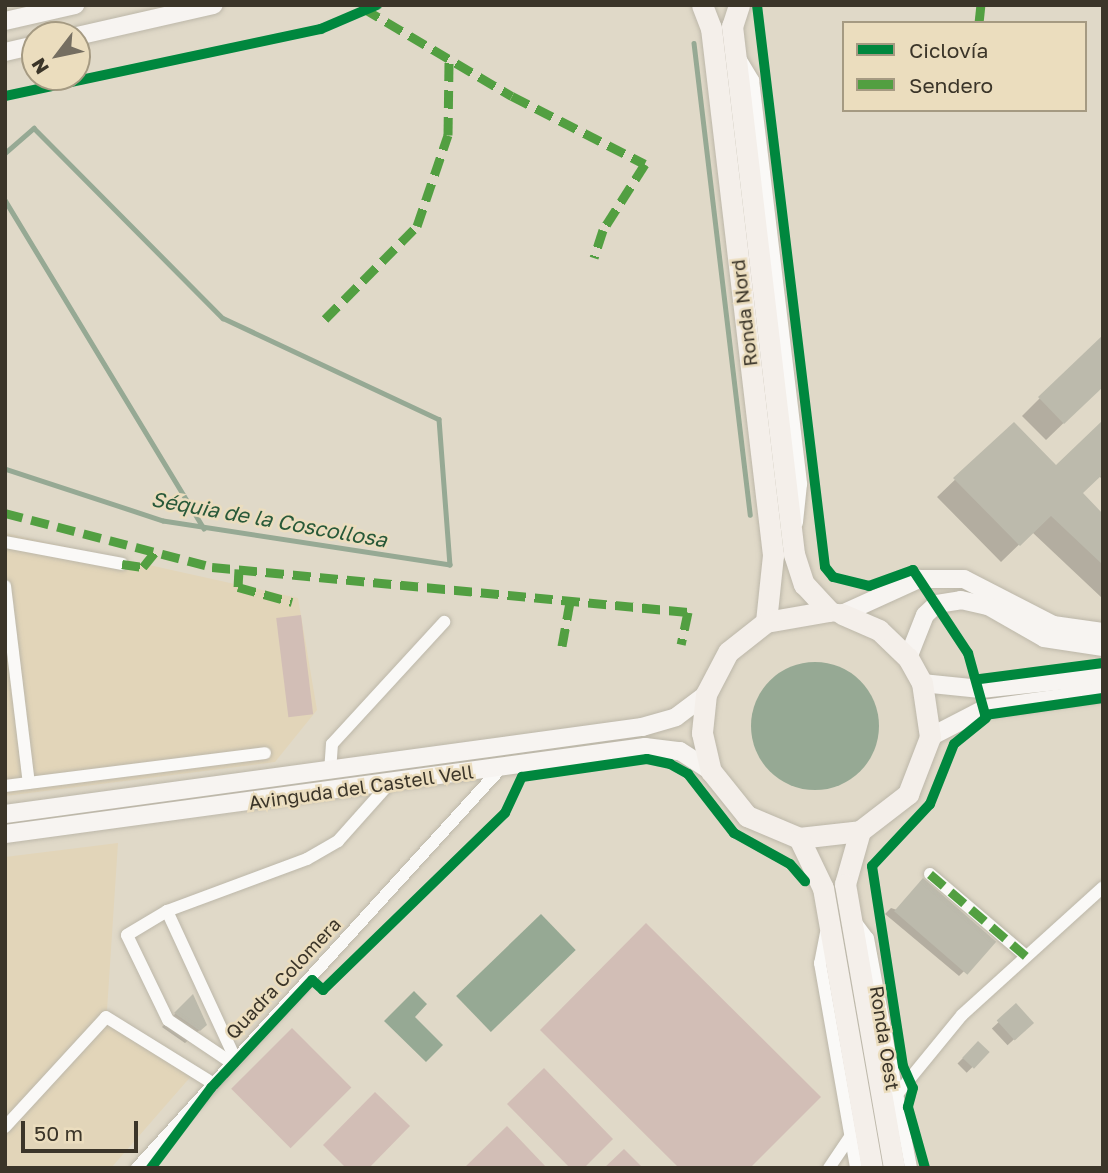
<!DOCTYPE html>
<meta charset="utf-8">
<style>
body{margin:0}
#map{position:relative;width:1108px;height:1173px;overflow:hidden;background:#e0d9c8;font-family:"Golos Text",sans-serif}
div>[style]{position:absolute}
.built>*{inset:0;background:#e2d5b9}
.green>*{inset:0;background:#d2beb6;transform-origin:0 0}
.water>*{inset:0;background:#96a994;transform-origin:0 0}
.round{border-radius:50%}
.shadow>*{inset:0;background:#0003;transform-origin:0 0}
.stream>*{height:4.5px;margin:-2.25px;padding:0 2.25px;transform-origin:2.25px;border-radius:2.25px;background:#96a994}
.building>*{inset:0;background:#bcbaac;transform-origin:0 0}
.roads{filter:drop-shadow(0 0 2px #bcb7a9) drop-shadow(0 0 2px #bcb7a9)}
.street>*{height:12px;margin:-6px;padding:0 6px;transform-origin:6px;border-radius:6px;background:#faf9f7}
.secondary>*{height:18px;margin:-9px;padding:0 9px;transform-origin:9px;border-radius:9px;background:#f7f4f1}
.primary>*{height:21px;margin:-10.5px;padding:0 10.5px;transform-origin:10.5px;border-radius:10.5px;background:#f4efea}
.quiet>*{height:9px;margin-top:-4.5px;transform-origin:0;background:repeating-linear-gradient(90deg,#529f41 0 18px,transparent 0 27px)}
.cycleway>*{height:10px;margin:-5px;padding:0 5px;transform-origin:5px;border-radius:5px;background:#00873e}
span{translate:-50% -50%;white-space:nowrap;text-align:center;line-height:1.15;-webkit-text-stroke:5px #ebddbe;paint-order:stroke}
.street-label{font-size:19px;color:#3b3529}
.water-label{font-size:21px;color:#285939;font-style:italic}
.frame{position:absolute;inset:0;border:7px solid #3b3529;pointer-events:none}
.legend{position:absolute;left:842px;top:21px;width:245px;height:91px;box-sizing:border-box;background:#ebddbe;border:2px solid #a59a82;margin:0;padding:9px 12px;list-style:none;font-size:21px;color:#3b3529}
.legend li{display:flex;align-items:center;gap:14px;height:35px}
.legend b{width:35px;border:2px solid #a59a82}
.north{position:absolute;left:21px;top:21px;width:70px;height:70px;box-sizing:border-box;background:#ebddbe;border:2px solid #a59a82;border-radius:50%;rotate:238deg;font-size:19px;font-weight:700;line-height:28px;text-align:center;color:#3b3529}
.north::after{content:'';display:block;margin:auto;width:24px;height:32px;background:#756e61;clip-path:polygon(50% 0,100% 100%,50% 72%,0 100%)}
.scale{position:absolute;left:21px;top:1121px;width:117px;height:32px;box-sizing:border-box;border:4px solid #3b3529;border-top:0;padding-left:9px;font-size:21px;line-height:24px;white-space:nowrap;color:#3b3529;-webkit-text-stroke:5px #ebddbe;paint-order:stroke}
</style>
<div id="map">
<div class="built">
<i style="clip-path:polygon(5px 533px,298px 598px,317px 710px,275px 762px,5px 796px)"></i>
<i style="clip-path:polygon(118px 843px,107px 1010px,193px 1074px,111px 1168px,5px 1168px,5px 857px)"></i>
</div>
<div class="green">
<i style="left:301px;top:615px;width:100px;height:25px;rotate:83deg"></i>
<i style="clip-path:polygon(646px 923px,821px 1097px,750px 1168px,679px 1168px,540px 1030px)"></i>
<i style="left:292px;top:1028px;width:84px;height:86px;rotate:45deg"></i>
<i style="clip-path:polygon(544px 1068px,613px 1139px,584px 1168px,570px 1168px,507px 1104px)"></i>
<i style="clip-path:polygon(375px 1092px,410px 1126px,369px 1168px,346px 1168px,323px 1145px)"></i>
<i style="clip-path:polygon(507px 1126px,547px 1168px,464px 1168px)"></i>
<i style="clip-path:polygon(624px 1149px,643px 1168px,604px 1168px)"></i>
</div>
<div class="water">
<i class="round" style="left:751px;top:662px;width:128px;height:128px"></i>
<i style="left:541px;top:914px;width:50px;height:118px;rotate:46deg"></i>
<i style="clip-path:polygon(414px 991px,427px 1004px,415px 1017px,443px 1045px,426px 1062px,384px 1021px)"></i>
</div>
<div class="shadow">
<i style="clip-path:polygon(1103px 385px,1046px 440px,1022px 416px,1040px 398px)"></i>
<i style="clip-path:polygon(1103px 422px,1103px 480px,1099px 476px,1081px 493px,1103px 518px,1102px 598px,1032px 532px,1001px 562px,937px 497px,1013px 424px,1055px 467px)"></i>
<i style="clip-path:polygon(891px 908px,994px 942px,959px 976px,885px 914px)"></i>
<i style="clip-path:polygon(192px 997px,205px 1025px,185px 1043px,162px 1027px)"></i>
<i style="left:1016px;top:1006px;width:23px;height:33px;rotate:47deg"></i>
<i style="left:978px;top:1043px;width:13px;height:29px;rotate:45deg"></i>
</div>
<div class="stream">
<i style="left:694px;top:43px;width:475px;rotate:83.2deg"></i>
<i style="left:5px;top:153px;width:38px;rotate:-41deg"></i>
<i style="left:34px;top:128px;width:268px;rotate:45.2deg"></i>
<i style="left:223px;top:318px;width:238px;rotate:25.1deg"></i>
<i style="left:439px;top:419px;width:146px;rotate:85.7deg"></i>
<i style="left:450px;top:565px;width:290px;rotate:-171.3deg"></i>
<i style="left:163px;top:521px;width:166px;rotate:-161.8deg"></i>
<i style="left:5px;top:200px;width:384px;rotate:58.8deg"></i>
</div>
<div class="building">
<i style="clip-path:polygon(1103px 335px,1103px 387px,1064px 424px,1038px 397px)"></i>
<i style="clip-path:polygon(1103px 420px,1103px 474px,1083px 493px,1103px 514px,1103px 565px,1051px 516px,1020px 546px,953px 478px,1014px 422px,1056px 465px)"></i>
<i style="left:923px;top:878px;width:97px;height:44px;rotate:41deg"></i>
<i style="clip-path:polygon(193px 994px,207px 1025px,200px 1031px,174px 1013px)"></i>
<i style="left:1016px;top:1003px;width:27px;height:26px;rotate:48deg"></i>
<i style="left:978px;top:1041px;width:16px;height:23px;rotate:43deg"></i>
</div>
<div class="roads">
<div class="street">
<i style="left:740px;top:58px;width:26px;rotate:59deg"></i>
<i style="left:753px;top:80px;width:407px;rotate:83.2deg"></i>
<i style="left:801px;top:484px;width:39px;rotate:96deg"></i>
<i style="left:5px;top:542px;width:119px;rotate:10.6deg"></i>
<i style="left:5px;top:586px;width:198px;rotate:83.1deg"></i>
<i style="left:330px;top:772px;width:28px;rotate:-86deg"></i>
<i style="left:332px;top:744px;width:166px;rotate:-47.4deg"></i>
<i style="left:5px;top:786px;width:262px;rotate:-7.2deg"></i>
<i style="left:930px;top:874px;width:126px;rotate:40.5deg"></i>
<i style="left:167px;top:911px;width:160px;rotate:65.2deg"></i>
<i style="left:855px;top:921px;width:21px;rotate:53deg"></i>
<i style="left:868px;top:938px;width:234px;rotate:79.4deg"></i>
<i style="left:826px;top:933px;width:31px;rotate:101deg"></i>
<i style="left:820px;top:963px;width:208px;rotate:80deg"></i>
<i style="left:229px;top:1061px;width:73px;rotate:-146.1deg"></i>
<i style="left:168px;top:1020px;width:94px;rotate:-115.8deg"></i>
<i style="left:127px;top:935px;width:47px;rotate:-31deg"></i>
<i style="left:167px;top:911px;width:149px;rotate:-20.4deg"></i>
<i style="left:307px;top:859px;width:36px;rotate:-30deg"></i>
<i style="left:338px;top:841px;width:76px;rotate:-48.2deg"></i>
<i style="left:894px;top:1098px;width:107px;rotate:-50.7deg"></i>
<i style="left:962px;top:1015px;width:190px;rotate:-42.2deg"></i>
<i style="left:5px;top:1127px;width:149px;rotate:-47.4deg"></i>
<i style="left:106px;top:1017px;width:123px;rotate:31.8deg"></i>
<i style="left:137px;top:1168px;width:541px;rotate:-47.7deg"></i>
<i style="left:829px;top:1168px;width:37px;rotate:-56deg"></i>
</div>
<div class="secondary">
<i style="left:5px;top:21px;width:72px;rotate:-12.9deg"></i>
<i style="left:77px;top:36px;width:140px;rotate:-12.8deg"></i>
<i style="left:5px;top:52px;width:31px;rotate:-13deg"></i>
<i style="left:832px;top:612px;width:10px;rotate:11deg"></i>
<i style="left:842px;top:614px;width:85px;rotate:-24.4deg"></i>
<i style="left:919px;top:579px;width:45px"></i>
<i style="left:964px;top:579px;width:100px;rotate:27.3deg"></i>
<i style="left:1053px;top:625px;width:50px;rotate:8deg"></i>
<i style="left:908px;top:658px;width:46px;rotate:-68.4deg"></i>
<i style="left:925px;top:615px;width:16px;rotate:-43deg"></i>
<i style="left:937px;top:604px;width:24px;rotate:-9deg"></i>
<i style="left:961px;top:600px;width:28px;rotate:13deg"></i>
<i style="left:988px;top:606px;width:64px;rotate:29.7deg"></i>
<i style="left:1044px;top:638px;width:60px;rotate:8.7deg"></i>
<i style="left:922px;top:683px;width:59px;rotate:5.8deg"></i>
<i style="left:981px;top:689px;width:123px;rotate:-6.1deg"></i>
<i style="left:930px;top:737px;width:61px;rotate:-27.4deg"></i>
<i style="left:984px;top:709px;width:120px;rotate:-8.1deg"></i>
<i style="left:5px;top:814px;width:643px;rotate:-7.78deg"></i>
<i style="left:642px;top:727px;width:35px;rotate:-16deg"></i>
<i style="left:676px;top:717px;width:38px;rotate:-37deg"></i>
<i style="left:5px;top:834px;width:646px;rotate:-7.74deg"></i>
<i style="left:645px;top:747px;width:35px;rotate:7deg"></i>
<i style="left:680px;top:751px;width:37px;rotate:33deg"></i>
</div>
<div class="primary">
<i style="left:702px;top:5px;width:25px;rotate:69deg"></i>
<i style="left:711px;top:28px;width:531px;rotate:83.29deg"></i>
<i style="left:773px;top:555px;width:67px;rotate:96deg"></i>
<i style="left:739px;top:5px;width:22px;rotate:108deg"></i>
<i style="left:732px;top:26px;width:532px;rotate:83.3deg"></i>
<i style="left:794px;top:554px;width:32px;rotate:72deg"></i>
<i style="left:804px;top:584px;width:37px;rotate:47deg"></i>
<i style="left:829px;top:611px;width:64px;rotate:170.1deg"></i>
<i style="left:766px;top:622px;width:48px;rotate:141.7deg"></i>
<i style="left:728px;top:652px;width:47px;rotate:117.6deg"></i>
<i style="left:706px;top:694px;width:39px;rotate:96deg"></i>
<i style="left:702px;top:733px;width:39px;rotate:77deg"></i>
<i style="left:711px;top:771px;width:58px;rotate:51.3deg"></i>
<i style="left:747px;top:816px;width:56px;rotate:22.9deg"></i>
<i style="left:799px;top:838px;width:61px;rotate:-6.5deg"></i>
<i style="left:860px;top:831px;width:61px;rotate:-37.6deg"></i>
<i style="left:908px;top:794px;width:61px;rotate:-68.9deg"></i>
<i style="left:930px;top:737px;width:55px;rotate:-98.4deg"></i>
<i style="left:922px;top:683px;width:29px;rotate:-119deg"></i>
<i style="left:908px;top:658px;width:40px;rotate:-136deg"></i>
<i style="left:879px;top:630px;width:40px;rotate:-156.6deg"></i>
<i style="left:860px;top:831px;width:55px;rotate:105.8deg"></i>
<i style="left:845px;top:884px;width:288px;rotate:80.2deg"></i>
<i style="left:799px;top:838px;width:55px;rotate:64.4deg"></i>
<i style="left:823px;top:888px;width:284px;rotate:80.1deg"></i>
</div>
</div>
<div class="quiet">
<i style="left:363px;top:8px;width:173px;rotate:30.6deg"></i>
<i style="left:512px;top:96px;width:149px;rotate:27.1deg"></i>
<i style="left:645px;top:164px;width:78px;rotate:122.5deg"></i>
<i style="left:603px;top:230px;width:29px;rotate:108deg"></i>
<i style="left:979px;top:23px;width:18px;rotate:-84deg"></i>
<i style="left:325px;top:319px;width:131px;rotate:-45.3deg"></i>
<i style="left:417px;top:226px;width:96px;rotate:-71.2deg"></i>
<i style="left:448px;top:135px;width:76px;rotate:-89.2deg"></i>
<i style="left:5px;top:513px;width:214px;rotate:14.6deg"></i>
<i style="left:212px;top:567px;width:478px;rotate:5.4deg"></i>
<i style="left:688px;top:612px;width:33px;rotate:102deg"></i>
<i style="left:122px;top:564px;width:21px;rotate:8deg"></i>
<i style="left:143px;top:567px;width:19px;rotate:-51deg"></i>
<i style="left:239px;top:569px;width:18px;rotate:93deg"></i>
<i style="left:238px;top:587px;width:56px;rotate:15.5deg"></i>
<i style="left:562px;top:646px;width:45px;rotate:-79.7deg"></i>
<i style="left:930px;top:874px;width:126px;rotate:40.5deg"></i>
</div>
<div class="cycleway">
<i style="left:757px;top:5px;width:566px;rotate:83.1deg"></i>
<i style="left:825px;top:567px;width:13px;rotate:51deg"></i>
<i style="left:833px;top:577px;width:37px;rotate:14deg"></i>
<i style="left:869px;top:586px;width:47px;rotate:-20deg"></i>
<i style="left:913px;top:570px;width:100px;rotate:56.5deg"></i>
<i style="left:968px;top:653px;width:67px;rotate:74.5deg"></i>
<i style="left:986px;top:718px;width:41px;rotate:140.9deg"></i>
<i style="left:954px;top:744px;width:65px;rotate:111.8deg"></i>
<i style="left:930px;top:804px;width:85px;rotate:133.1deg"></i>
<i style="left:872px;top:866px;width:202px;rotate:81.2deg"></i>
<i style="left:903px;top:1066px;width:24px;rotate:66deg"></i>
<i style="left:913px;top:1088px;width:20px;rotate:105deg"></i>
<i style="left:908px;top:1107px;width:63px;rotate:74.4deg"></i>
<i style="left:5px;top:96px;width:323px;rotate:-12deg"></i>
<i style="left:321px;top:29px;width:61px;rotate:-23.2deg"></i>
<i style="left:980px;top:679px;width:124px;rotate:-7.4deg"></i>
<i style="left:985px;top:715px;width:119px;rotate:-8.2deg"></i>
<i style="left:151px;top:1168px;width:100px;rotate:-53.1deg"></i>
<i style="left:211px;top:1088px;width:148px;rotate:-46.9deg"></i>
<i style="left:312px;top:980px;width:15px;rotate:42deg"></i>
<i style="left:323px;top:990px;width:254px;rotate:-44.2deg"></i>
<i style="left:505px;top:813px;width:40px;rotate:-65deg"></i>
<i style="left:522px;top:777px;width:126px;rotate:-8.2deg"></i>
<i style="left:647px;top:759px;width:24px;rotate:12deg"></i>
<i style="left:670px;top:764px;width:21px;rotate:29deg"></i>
<i style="left:688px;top:774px;width:75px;rotate:52.1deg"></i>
<i style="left:734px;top:833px;width:64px;rotate:29deg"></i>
<i style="left:790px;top:864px;width:23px;rotate:49deg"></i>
</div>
<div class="street-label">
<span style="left:744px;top:313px;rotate:-97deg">Ronda Nord</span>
<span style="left:361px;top:787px;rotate:-8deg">Avinguda del Castell Vell</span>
<span style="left:283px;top:978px;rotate:-47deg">Quadra Colomera</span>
<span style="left:885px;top:1038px;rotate:81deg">Ronda Oest</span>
</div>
<div class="water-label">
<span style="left:269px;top:519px;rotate:10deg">Séquia de la Coscollosa</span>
</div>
<div class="frame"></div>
<ul class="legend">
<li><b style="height:9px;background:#00873e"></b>Ciclovía</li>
<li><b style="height:9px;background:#529f41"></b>Sendero</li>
</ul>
<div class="north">N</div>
<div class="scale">50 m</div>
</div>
